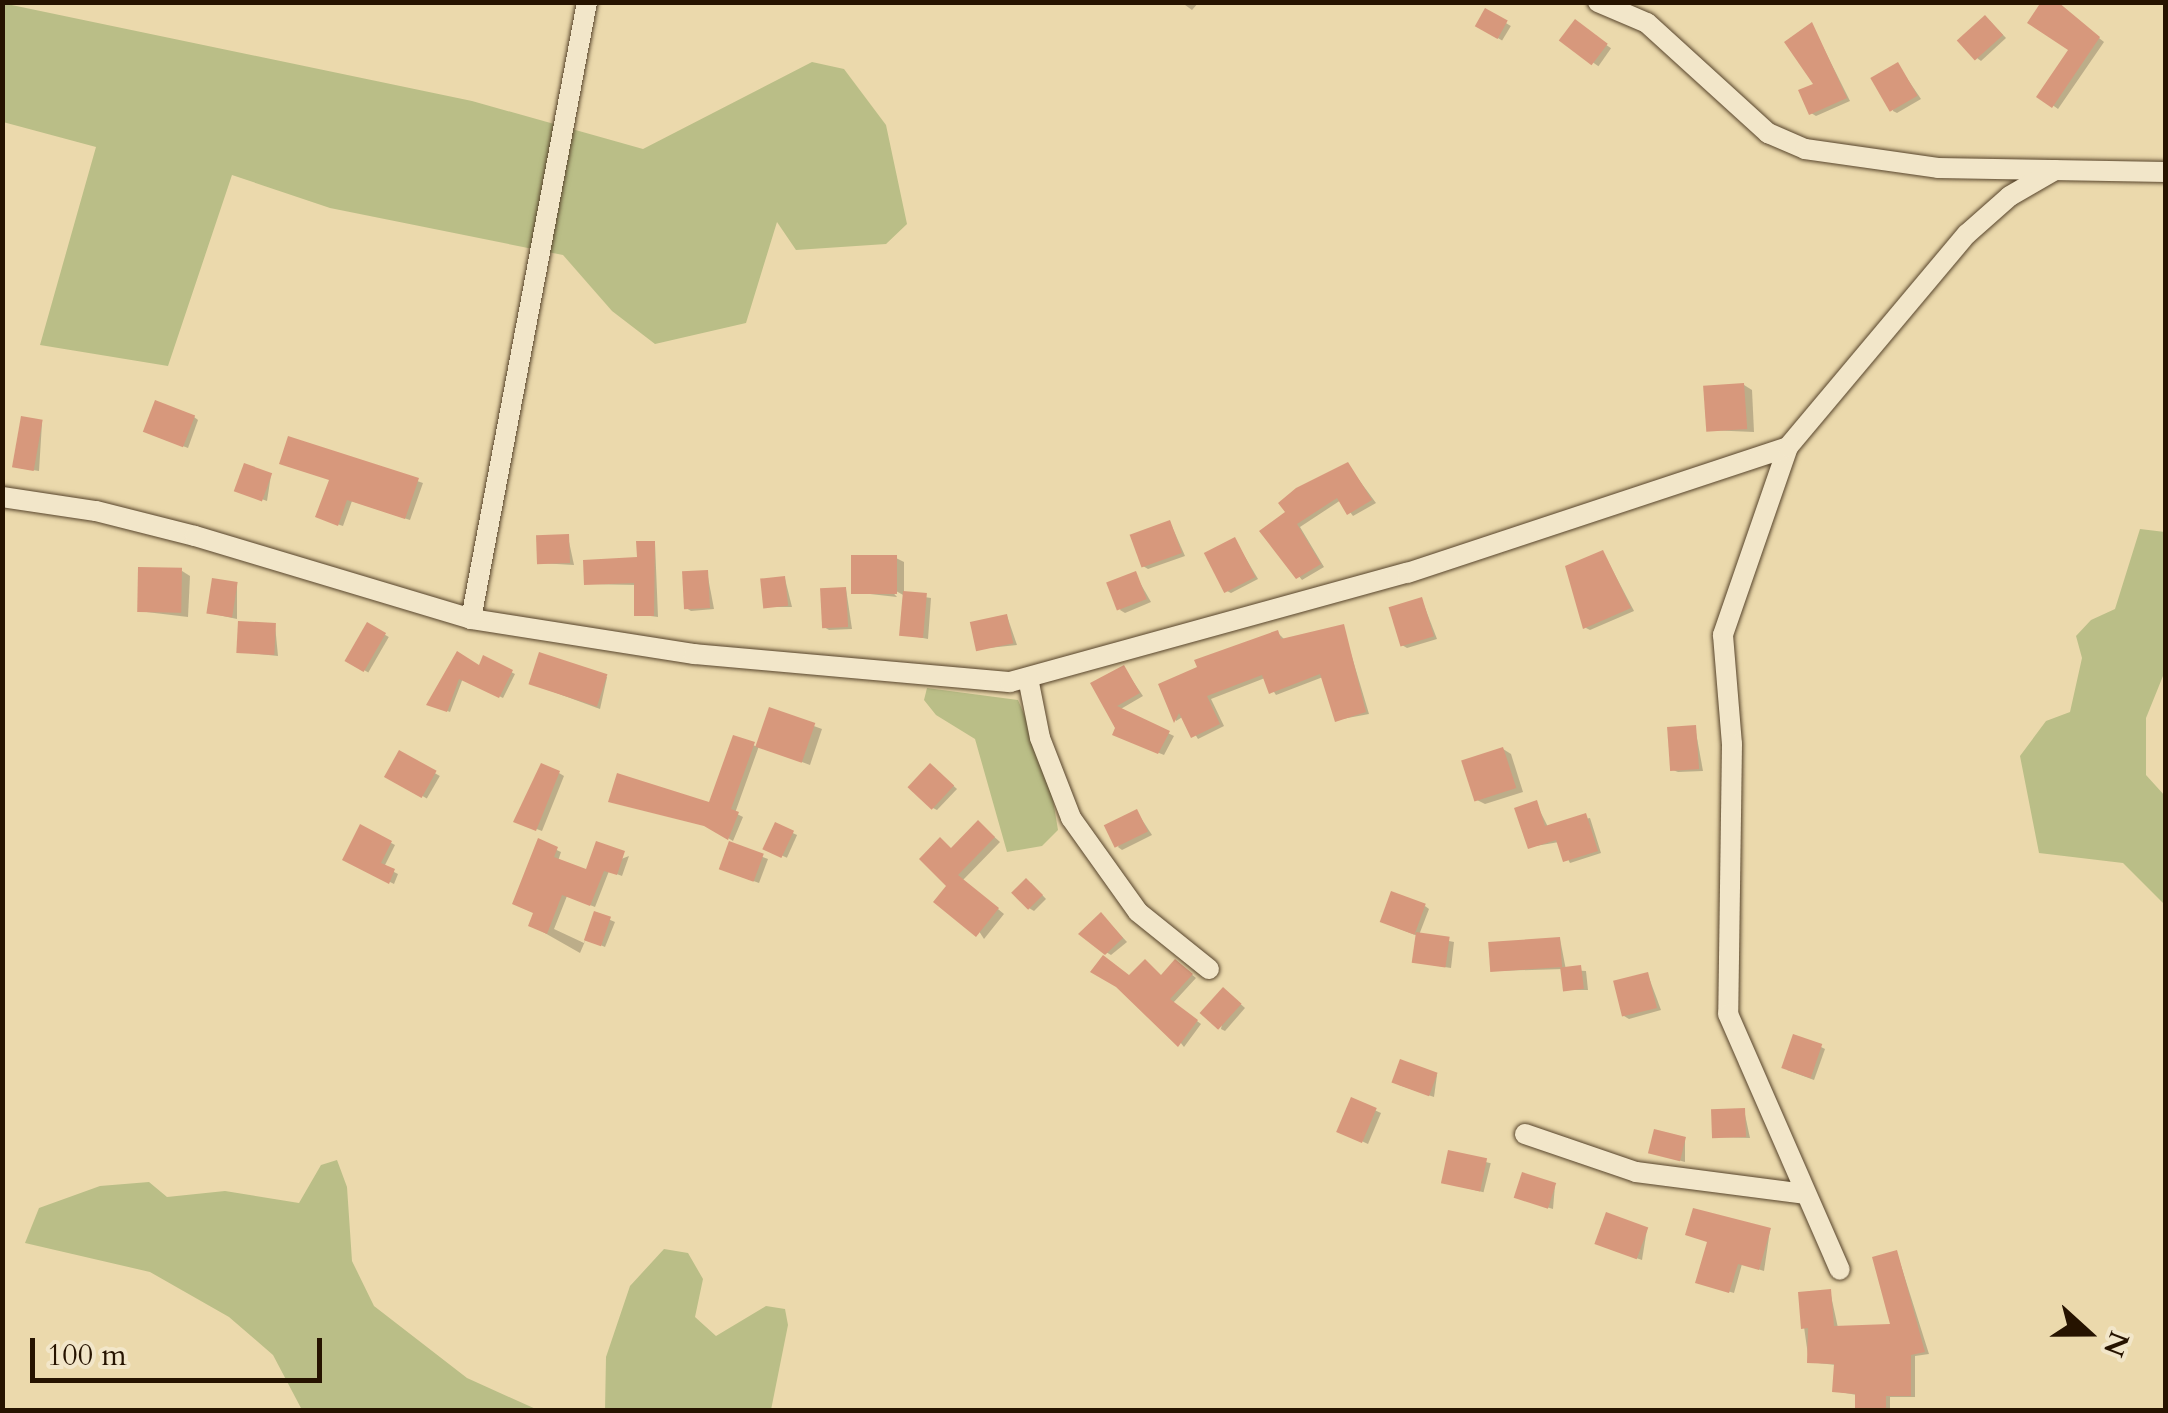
<!DOCTYPE html>
<style>
body{margin:0}
#map{position:relative;width:2168px;height:1413px;overflow:hidden;background:#ebd9ac;font-family:Cardo,serif}
div>[style]{position:absolute}
.green>*{inset:0;background:#babe87}
.shadow>*{inset:0;background:#0003;transform-origin:0 0}
.building>*{inset:0;background:#d7987c;transform-origin:0 0}
.roads{filter:drop-shadow(0 0 2px #57442b) drop-shadow(0 0 2px #57442b)}
.minor>*{height:20px;margin:-10px;padding:0 10px;transform-origin:10px;border-radius:10px;background:#f2e6c9}
span{translate:-50% -50%;white-space:nowrap;text-align:center;line-height:1.15;-webkit-text-stroke:8px #f2e6c9;paint-order:stroke}
.frame{position:absolute;inset:0;border:5px solid #261300;pointer-events:none}
.north{position:absolute;left:2038px;top:1283px;width:100px;height:100px;-webkit-text-stroke:8px #f2e6c9;paint-order:stroke;rotate:111deg;font-size:28px;font-weight:700;line-height:40px;text-align:center;color:#261300}
.north::after{content:'';display:block;margin:auto;width:35px;height:45px;background:#261300;clip-path:polygon(50% 0,100% 100%,50% 72%,0 100%)}
.scale{position:absolute;left:30px;top:1338px;width:292px;height:45px;box-sizing:border-box;border:5px solid #261300;border-top:0;padding-left:12px;font-size:30px;line-height:35px;white-space:nowrap;color:#261300;-webkit-text-stroke:8px #f2e6c9;paint-order:stroke}
</style>
<div id="map">
<div class="green">
<i style="clip-path:polygon(2px 3px,472px 101px,643px 149px,812px 62px,844px 69px,886px 125px,907px 224px,886px 244px,796px 250px,777px 222px,746px 323px,655px 344px,612px 311px,563px 255px,330px 208px,232px 175px,168px 366px,40px 345px,96px 147px,3px 122px)"></i>
<i style="clip-path:polygon(2140px 529px,2165px 532px,2165px 671px,2146px 718px,2146px 775px,2165px 796px,2165px 905px,2123px 863px,2039px 853px,2020px 756px,2046px 721px,2070px 712px,2082px 658px,2076px 636px,2091px 620px,2115px 609px)"></i>
<i style="clip-path:polygon(927px 688px,1018px 700px,1048px 770px,1058px 830px,1042px 846px,1007px 852px,975px 739px,936px 715px,924px 700px)"></i>
<i style="clip-path:polygon(337px 1160px,347px 1187px,352px 1261px,374px 1306px,467px 1378px,538px 1410px,302px 1410px,273px 1355px,229px 1317px,150px 1272px,25px 1243px,39px 1208px,100px 1186px,149px 1182px,167px 1197px,225px 1191px,299px 1203px,321px 1165px)"></i>
<i style="clip-path:polygon(664px 1249px,688px 1253px,703px 1279px,695px 1317px,716px 1336px,766px 1306px,785px 1309px,788px 1325px,771px 1410px,605px 1410px,606px 1357px,630px 1286px)"></i>
</div>
<div class="shadow">
<i style="clip-path:polygon(1181px 2px,1199px 2px,1192px 10px)"></i>
<i style="clip-path:polygon(2054px 2px,2104px 42px,2058px 109px,2040px 96px,2072px 49px)"></i>
<i style="left:1486px;top:11px;width:29px;height:17px;rotate:31deg"></i>
<i style="clip-path:polygon(1990px 21px,2006px 38px,1981px 61px,1977px 58px)"></i>
<i style="left:1575px;top:23px;width:44px;height:22px;rotate:35deg"></i>
<i style="clip-path:polygon(1812px 25px,1850px 101px,1816px 116px,1811px 113px,1817px 85px)"></i>
<i style="clip-path:polygon(1898px 65px,1921px 99px,1897px 113px,1893px 111px)"></i>
<i style="clip-path:polygon(1744px 385px,1752px 390px,1754px 432px,1708px 430px)"></i>
<i style="clip-path:polygon(194px 417px,198px 420px,188px 448px,151px 434px)"></i>
<i style="clip-path:polygon(42px 423px,39px 471px,20px 468px,15px 465px)"></i>
<i style="clip-path:polygon(289px 439px,423px 483px,410px 520px,352px 501px,343px 526px,322px 519px,332px 480px)"></i>
<i style="clip-path:polygon(1348px 465px,1376px 503px,1353px 516px,1341px 500px,1300px 527px,1324px 567px,1302px 580px,1263px 532px)"></i>
<i style="clip-path:polygon(271px 475px,267px 501px,242px 492px)"></i>
<i style="clip-path:polygon(1170px 522px,1185px 556px,1148px 569px,1143px 566px)"></i>
<i style="clip-path:polygon(568px 537px,574px 565px,539px 563px)"></i>
<i style="clip-path:polygon(1235px 540px,1258px 579px,1231px 593px,1227px 591px)"></i>
<i style="clip-path:polygon(655px 543px,658px 617px,636px 614px,637px 585px,586px 584px,640px 559px)"></i>
<i style="clip-path:polygon(1603px 552px,1634px 611px,1590px 630px,1586px 628px)"></i>
<i style="clip-path:polygon(896px 558px,904px 562px,904px 594px,931px 598px,928px 639px,902px 634px,905px 596px,887px 586px,897px 597px,852px 592px)"></i>
<i style="clip-path:polygon(182px 571px,190px 576px,188px 617px,138px 611px)"></i>
<i style="clip-path:polygon(707px 572px,714px 609px,691px 611px,686px 608px)"></i>
<i style="clip-path:polygon(1135px 574px,1151px 602px,1125px 613px,1120px 610px)"></i>
<i style="clip-path:polygon(785px 579px,792px 607px,764px 607px)"></i>
<i style="clip-path:polygon(237px 584px,237px 619px,209px 613px)"></i>
<i style="clip-path:polygon(846px 589px,852px 629px,829px 630px,824px 627px)"></i>
<i style="clip-path:polygon(1422px 600px,1437px 639px,1407px 648px,1402px 645px)"></i>
<i style="clip-path:polygon(1007px 616px,1017px 645px,979px 649px)"></i>
<i style="clip-path:polygon(275px 625px,278px 656px,239px 652px)"></i>
<i style="left:368px;top:625px;width:24px;height:41px;rotate:30deg"></i>
<i style="clip-path:polygon(1343px 627px,1369px 714px,1337px 720px,1323px 677px,1276px 695px,1265px 678px,1211px 699px,1224px 726px,1198px 739px,1184px 716px,1176px 721px,1161px 685px,1278px 633px,1285px 640px)"></i>
<i style="clip-path:polygon(458px 655px,480px 668px,484px 659px,515px 674px,503px 698px,463px 678px,450px 712px,430px 704px)"></i>
<i style="clip-path:polygon(1124px 668px,1143px 696px,1119px 710px,1174px 736px,1164px 755px,1120px 737px,1093px 684px)"></i>
<i style="clip-path:polygon(607px 677px,600px 709px,532px 684px)"></i>
<i style="clip-path:polygon(770px 710px,822px 729px,810px 765px,759px 746px,735px 813px,743px 817px,733px 841px,710px 827px,611px 801px,619px 776px,711px 805px,734px 738px,758px 747px)"></i>
<i style="clip-path:polygon(1695px 727px,1703px 771px,1678px 772px,1673px 770px)"></i>
<i style="clip-path:polygon(1503px 749px,1511px 754px,1523px 792px,1485px 804px,1477px 800px)"></i>
<i style="left:400px;top:753px;width:46px;height:26px;rotate:30deg"></i>
<i style="clip-path:polygon(935px 769px,957px 789px,937px 810px,933px 808px)"></i>
<i style="clip-path:polygon(559px 773px,564px 776px,542px 831px,516px 821px)"></i>
<i style="clip-path:polygon(1536px 803px,1548px 827px,1590px 818px,1601px 853px,1570px 863px,1559px 842px,1530px 847px)"></i>
<i style="clip-path:polygon(1137px 812px,1152px 835px,1122px 850px,1118px 847px)"></i>
<i style="clip-path:polygon(979px 823px,1000px 842px,963px 880px,1004px 914px,984px 939px,950px 886px,953px 850px)"></i>
<i style="left:777px;top:826px;width:22px;height:25px;rotate:24deg"></i>
<i style="clip-path:polygon(361px 827px,395px 845px,384px 867px,398px 874px,394px 884px,345px 859px)"></i>
<i style="clip-path:polygon(539px 842px,561px 852px,558px 861px,587px 872px,629px 856px,622px 876px,609px 871px,595px 907px,567px 896px,554px 929px,584px 943px,596px 914px,615px 922px,605px 947px,586px 939px,580px 953px,536px 928px)"></i>
<i style="clip-path:polygon(730px 844px,768px 859px,759px 883px,726px 871px)"></i>
<i style="clip-path:polygon(1031px 883px,1046px 899px,1034px 911px,1029px 908px)"></i>
<i style="clip-path:polygon(1425px 906px,1429px 909px,1419px 935px,1454px 942px,1451px 968px,1414px 962px,1418px 936px,1387px 924px)"></i>
<i style="clip-path:polygon(1102px 915px,1127px 942px,1111px 955px,1106px 952px)"></i>
<i style="clip-path:polygon(1560px 939px,1566px 970px,1586px 971px,1588px 990px,1565px 990px,1563px 969px,1494px 971px)"></i>
<i style="clip-path:polygon(1180px 965px,1196px 978px,1173px 1003px,1201px 1024px,1184px 1047px,1130px 978px,1162px 977px)"></i>
<i style="clip-path:polygon(1648px 975px,1661px 1010px,1629px 1019px,1624px 1016px)"></i>
<i style="clip-path:polygon(1228px 993px,1245px 1008px,1225px 1031px,1221px 1029px)"></i>
<i style="clip-path:polygon(1821px 1047px,1825px 1049px,1814px 1080px,1787px 1070px)"></i>
<i style="clip-path:polygon(1437px 1075px,1434px 1097px,1399px 1085px)"></i>
<i style="clip-path:polygon(1352px 1100px,1381px 1113px,1368px 1144px,1344px 1133px)"></i>
<i style="clip-path:polygon(1744px 1110px,1750px 1138px,1714px 1137px)"></i>
<i style="clip-path:polygon(1685px 1139px,1685px 1162px,1656px 1154px)"></i>
<i style="left:1450px;top:1153px;width:42px;height:30px;rotate:14deg"></i>
<i style="clip-path:polygon(1555px 1185px,1553px 1209px,1521px 1199px)"></i>
<i style="clip-path:polygon(1647px 1229px,1642px 1260px,1602px 1246px)"></i>
<i style="clip-path:polygon(1770px 1230px,1764px 1271px,1742px 1264px,1734px 1293px,1703px 1284px)"></i>
<i style="clip-path:polygon(1897px 1253px,1929px 1354px,1915px 1356px,1915px 1397px,1890px 1397px,1890px 1410px,1857px 1410px,1857px 1395px,1834px 1391px,1836px 1365px,1809px 1362px,1804px 1327px,1830px 1291px,1838px 1328px,1893px 1326px)"></i>
</div>
<div class="building">
<i style="clip-path:polygon(2041px 2px,2058px 2px,2100px 37px,2052px 108px,2036px 97px,2068px 50px,2027px 23px)"></i>
<i style="left:1485px;top:8px;width:26px;height:21px;rotate:29deg"></i>
<i style="left:1985px;top:15px;width:27px;height:38px;rotate:48deg"></i>
<i style="left:1575px;top:19px;width:41px;height:27px;rotate:37deg"></i>
<i style="clip-path:polygon(1812px 22px,1847px 98px,1809px 115px,1798px 90px,1813px 84px,1784px 42px)"></i>
<i style="left:1898px;top:62px;width:39px;height:32px;rotate:60deg"></i>
<i style="left:1744px;top:383px;width:46px;height:41px;rotate:86deg"></i>
<i style="left:155px;top:400px;width:43px;height:34px;rotate:21deg"></i>
<i style="left:21px;top:416px;width:22px;height:52px;rotate:10deg"></i>
<i style="clip-path:polygon(288px 436px,419px 478px,405px 519px,347px 500px,338px 526px,315px 517px,329px 480px,279px 464px)"></i>
<i style="clip-path:polygon(1348px 462px,1372px 500px,1347px 515px,1337px 498px,1297px 524px,1321px 564px,1296px 579px,1259px 531px,1285px 512px,1278px 503px,1296px 488px)"></i>
<i style="left:244px;top:463px;width:30px;height:30px;rotate:20deg"></i>
<i style="left:1170px;top:520px;width:35px;height:43px;rotate:70deg"></i>
<i style="left:569px;top:534px;width:29px;height:33px;rotate:88deg"></i>
<i style="left:1235px;top:537px;width:45px;height:35px;rotate:63deg"></i>
<i style="clip-path:polygon(636px 541px,655px 541px,654px 616px,634px 616px,634px 583px,584px 585px,583px 560px,637px 557px)"></i>
<i style="clip-path:polygon(1603px 550px,1631px 608px,1583px 629px,1565px 566px)"></i>
<i style="left:851px;top:555px;width:46px;height:39px"></i>
<i style="left:138px;top:567px;width:44px;height:45px;rotate:1deg"></i>
<i style="left:708px;top:570px;width:38px;height:26px;rotate:87deg"></i>
<i style="left:1136px;top:571px;width:30px;height:32px;rotate:69deg"></i>
<i style="left:785px;top:576px;width:30px;height:25px;rotate:84deg"></i>
<i style="left:212px;top:578px;width:26px;height:36px;rotate:9deg"></i>
<i style="left:846px;top:587px;width:40px;height:26px;rotate:87deg"></i>
<i style="left:903px;top:591px;width:24px;height:45px;rotate:5deg"></i>
<i style="left:1422px;top:597px;width:41px;height:35px;rotate:73deg"></i>
<i style="left:1007px;top:614px;width:30px;height:38px;rotate:78deg"></i>
<i style="left:238px;top:621px;width:38px;height:32px;rotate:3deg"></i>
<i style="left:367px;top:622px;width:22px;height:45px;rotate:30deg"></i>
<i style="clip-path:polygon(1344px 624px,1366px 712px,1335px 722px,1320px 674px,1269px 694px,1262px 675px,1207px 696px,1220px 724px,1191px 738px,1179px 713px,1174px 723px,1158px 684px,1197px 667px,1194px 660px,1278px 630px,1281px 639px)"></i>
<i style="clip-path:polygon(457px 651px,479px 665px,483px 655px,513px 670px,499px 698px,459px 679px,447px 712px,426px 705px)"></i>
<i style="left:539px;top:652px;width:72px;height:34px;rotate:18deg"></i>
<i style="clip-path:polygon(1124px 665px,1140px 693px,1117px 706px,1170px 731px,1158px 754px,1112px 735px,1115px 728px,1090px 683px)"></i>
<i style="left:769px;top:707px;width:49px;height:42px;rotate:19deg"></i>
<i style="left:1696px;top:725px;width:44px;height:29px;rotate:86deg"></i>
<i style="clip-path:polygon(733px 735px,755px 742px,731px 809px,739px 812px,728px 840px,704px 826px,608px 802px,617px 773px,709px 802px)"></i>
<i style="left:1503px;top:747px;width:43px;height:44px;rotate:72deg"></i>
<i style="left:399px;top:750px;width:43px;height:31px;rotate:29deg"></i>
<i style="clip-path:polygon(541px 763px,560px 771px,536px 831px,513px 822px)"></i>
<i style="left:930px;top:763px;width:33px;height:33px;rotate:43deg"></i>
<i style="clip-path:polygon(1537px 800px,1545px 826px,1586px 813px,1598px 851px,1563px 862px,1556px 840px,1528px 849px,1514px 808px)"></i>
<i style="left:1137px;top:809px;width:25px;height:37px;rotate:64deg"></i>
<i style="clip-path:polygon(978px 820px,995px 837px,958px 875px,999px 908px,976px 937px,933px 902px,946px 886px,919px 859px,940px 837px,951px 848px)"></i>
<i style="left:775px;top:822px;width:21px;height:30px;rotate:25deg"></i>
<i style="clip-path:polygon(360px 824px,392px 841px,381px 863px,395px 869px,389px 884px,342px 860px)"></i>
<i style="clip-path:polygon(538px 838px,558px 847px,554px 857px,586px 869px,596px 841px,625px 851px,617px 875px,604px 871px,590px 906px,562px 895px,547px 934px,528px 926px,533px 913px,512px 904px)"></i>
<i style="left:729px;top:841px;width:37px;height:30px;rotate:20deg"></i>
<i style="left:1026px;top:878px;width:24px;height:21px;rotate:45deg"></i>
<i style="left:1391px;top:891px;width:37px;height:33px;rotate:20deg"></i>
<i style="left:594px;top:911px;width:18px;height:31px;rotate:19deg"></i>
<i style="clip-path:polygon(1101px 912px,1123px 938px,1105px 955px,1078px 934px)"></i>
<i style="left:1416px;top:932px;width:34px;height:31px;rotate:8deg"></i>
<i style="left:1560px;top:937px;width:30px;height:72px;rotate:86deg"></i>
<i style="clip-path:polygon(1103px 955px,1129px 975px,1145px 959px,1161px 975px,1175px 959px,1193px 974px,1170px 999px,1198px 1020px,1178px 1047px,1116px 987px,1090px 972px)"></i>
<i style="left:1581px;top:965px;width:24px;height:21px;rotate:83deg"></i>
<i style="left:1648px;top:972px;width:37px;height:36px;rotate:76deg"></i>
<i style="left:1223px;top:987px;width:25px;height:35px;rotate:42deg"></i>
<i style="left:1793px;top:1034px;width:31px;height:36px;rotate:19deg"></i>
<i style="left:1400px;top:1059px;width:40px;height:25px;rotate:20deg"></i>
<i style="left:1351px;top:1097px;width:28px;height:38px;rotate:23deg"></i>
<i style="left:1745px;top:1108px;width:29px;height:34px;rotate:88deg"></i>
<i style="left:1654px;top:1129px;width:33px;height:25px;rotate:14deg"></i>
<i style="left:1448px;top:1150px;width:40px;height:34px;rotate:12deg"></i>
<i style="left:1522px;top:1172px;width:36px;height:27px;rotate:18deg"></i>
<i style="clip-path:polygon(1693px 1208px,1771px 1228px,1759px 1270px,1738px 1264px,1729px 1293px,1695px 1283px,1707px 1242px,1685px 1235px)"></i>
<i style="left:1606px;top:1212px;width:45px;height:34px;rotate:20deg"></i>
<i style="clip-path:polygon(1897px 1250px,1925px 1352px,1911px 1355px,1911px 1396px,1886px 1396px,1886px 1410px,1855px 1410px,1855px 1394px,1832px 1392px,1834px 1364px,1807px 1363px,1808px 1328px,1801px 1329px,1798px 1292px,1831px 1289px,1834px 1326px,1890px 1324px,1872px 1257px)"></i>
</div>
<div class="roads">
<div class="minor">
<i style="left:1598px;top:2px;width:53px;rotate:23.2deg"></i>
<i style="left:1647px;top:23px;width:164px;rotate:42.3deg"></i>
<i style="left:1768px;top:133px;width:40px;rotate:23.4deg"></i>
<i style="left:1805px;top:149px;width:134px;rotate:8.1deg"></i>
<i style="left:1938px;top:168px;width:228px;rotate:1deg"></i>
<i style="left:1788px;top:447px;width:199px;rotate:109.1deg"></i>
<i style="left:1723px;top:635px;width:109px;rotate:85.3deg"></i>
<i style="left:1732px;top:744px;width:270px;rotate:90.8deg"></i>
<i style="left:1728px;top:1014px;width:279px;rotate:66.4deg"></i>
<i style="left:2px;top:497px;width:95px;rotate:8.5deg"></i>
<i style="left:96px;top:511px;width:102px;rotate:14.2deg"></i>
<i style="left:195px;top:536px;width:288px;rotate:16.7deg"></i>
<i style="left:471px;top:619px;width:226px;rotate:8.9deg"></i>
<i style="left:694px;top:654px;width:317px;rotate:5.1deg"></i>
<i style="left:1010px;top:682px;width:412px;rotate:-15.4deg"></i>
<i style="left:1407px;top:573px;width:401px;rotate:-18.3deg"></i>
<i style="left:1788px;top:447px;width:278px;rotate:-50deg"></i>
<i style="left:1967px;top:234px;width:57px;rotate:-41.5deg"></i>
<i style="left:2010px;top:196px;width:52px;rotate:-30deg"></i>
<i style="left:471px;top:619px;width:628px;rotate:-79.35deg"></i>
<i style="left:1028px;top:678px;width:61px;rotate:78.7deg"></i>
<i style="left:1040px;top:738px;width:86px;rotate:68.8deg"></i>
<i style="left:1071px;top:818px;width:115px;rotate:54.5deg"></i>
<i style="left:1138px;top:912px;width:91px;rotate:38.8deg"></i>
<i style="left:1525px;top:1134px;width:117px;rotate:18.9deg"></i>
<i style="left:1636px;top:1172px;width:170px;rotate:7.4deg"></i>
</div>
</div>
<div class="frame"></div>
<div class="north">N</div>
<div class="scale">100 m</div>
</div>
